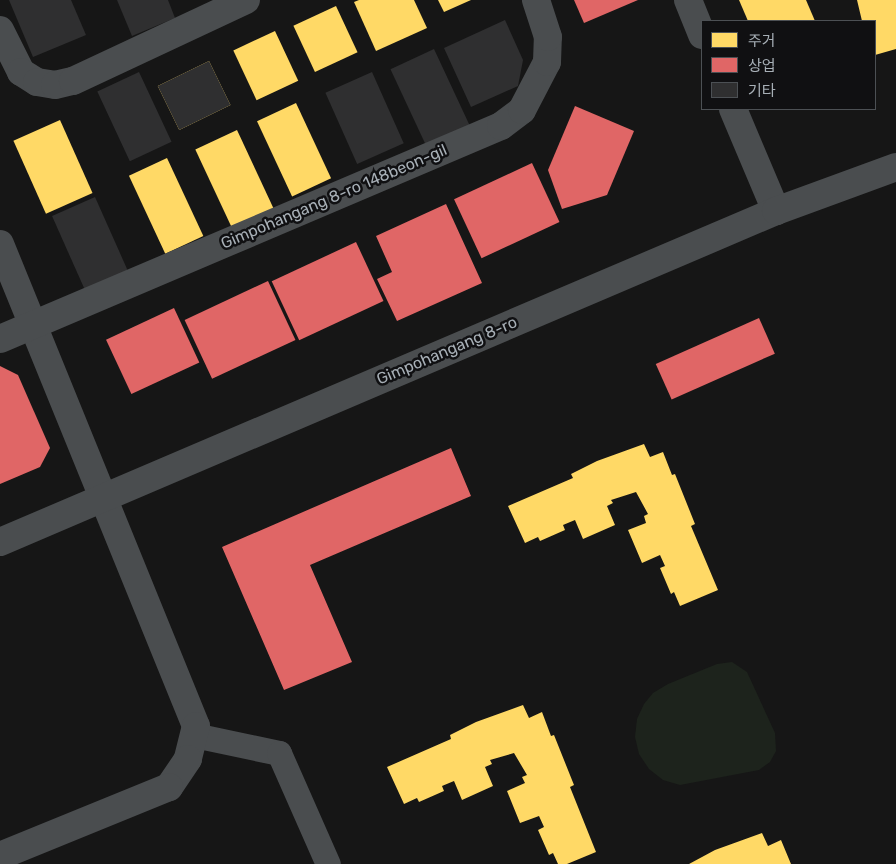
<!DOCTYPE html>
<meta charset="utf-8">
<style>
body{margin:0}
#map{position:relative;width:896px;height:864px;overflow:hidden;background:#161616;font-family:Rubik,"Noto Sans KR",sans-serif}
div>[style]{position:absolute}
.green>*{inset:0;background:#1d231c}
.homes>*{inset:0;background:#ffd966;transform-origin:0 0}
.shops>*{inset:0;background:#e06666;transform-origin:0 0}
.building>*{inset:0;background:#2f2f30;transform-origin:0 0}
.pedestrian>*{height:25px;margin:-12.5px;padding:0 12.5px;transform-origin:12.5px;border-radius:12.5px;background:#4a4d4f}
.minor>*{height:28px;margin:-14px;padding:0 14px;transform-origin:14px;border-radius:14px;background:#4a4d4f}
.tertiary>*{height:28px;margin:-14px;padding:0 14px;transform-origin:14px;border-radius:14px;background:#4a4d4f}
span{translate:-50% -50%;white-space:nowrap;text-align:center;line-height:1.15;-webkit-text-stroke:5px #101012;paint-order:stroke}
.street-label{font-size:16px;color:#a7afb6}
.legend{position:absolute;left:701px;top:20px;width:175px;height:90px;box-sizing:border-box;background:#101012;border:1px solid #4c5054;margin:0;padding:6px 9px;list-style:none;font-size:15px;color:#a7afb6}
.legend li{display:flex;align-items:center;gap:10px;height:25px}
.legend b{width:25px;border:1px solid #4c5054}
</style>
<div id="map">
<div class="green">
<i style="clip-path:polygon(732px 662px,747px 672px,775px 733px,776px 751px,770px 762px,759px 770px,680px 785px,663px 780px,649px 769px,639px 754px,635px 737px,637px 719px,644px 704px,653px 693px,668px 684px,717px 664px)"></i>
</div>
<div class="homes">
<i style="clip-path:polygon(359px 0,414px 0,427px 28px,376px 51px,354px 2px)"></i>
<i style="clip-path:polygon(438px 0,471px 0,444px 12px)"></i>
<i style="clip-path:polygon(739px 0,806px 0,815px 21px,748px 21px)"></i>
<i style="clip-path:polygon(857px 0,896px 0,896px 49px,875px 55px,875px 21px,862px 21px)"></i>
<i style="left:336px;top:6px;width:51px;height:47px;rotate:65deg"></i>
<i style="left:275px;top:31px;width:55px;height:46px;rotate:65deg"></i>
<i style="left:209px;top:61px;width:49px;height:57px;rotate:64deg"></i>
<i style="left:296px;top:103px;width:83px;height:43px;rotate:65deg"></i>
<i style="left:60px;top:120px;width:80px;height:51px;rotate:66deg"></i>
<i style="left:237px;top:130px;width:89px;height:46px;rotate:65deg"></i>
<i style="left:167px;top:158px;width:86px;height:42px;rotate:65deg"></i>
<i style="clip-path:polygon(644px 444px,650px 457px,663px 452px,672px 475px,675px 474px,695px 524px,691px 526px,718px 590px,680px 606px,674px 592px,671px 594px,660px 568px,665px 566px,660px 555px,642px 563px,628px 530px,646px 523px,644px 516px,648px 514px,636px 492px,611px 500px,613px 503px,607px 506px,615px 525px,583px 539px,575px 520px,563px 525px,565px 530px,540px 541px,538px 537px,525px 543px,508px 506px,573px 478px,571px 474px,597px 461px)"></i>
<i style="clip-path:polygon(523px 705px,529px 718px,542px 712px,551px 736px,554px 735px,574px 785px,570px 787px,596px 852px,567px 864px,558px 864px,553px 853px,549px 855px,538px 830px,544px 827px,539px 816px,520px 823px,507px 791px,525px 783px,522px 777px,527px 775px,514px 753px,490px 760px,492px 764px,485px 767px,493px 786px,462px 800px,454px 781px,442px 786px,444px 791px,419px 802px,417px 798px,404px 804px,387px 767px,451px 739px,450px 735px,476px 722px)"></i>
<i style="clip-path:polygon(762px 833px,768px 846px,781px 840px,791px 864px,689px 864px,715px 850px)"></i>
</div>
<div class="shops">
<i style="clip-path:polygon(574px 0,638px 0,584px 23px)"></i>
<i style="clip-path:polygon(575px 106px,634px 131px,607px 195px,562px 209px,548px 170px)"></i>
<i style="left:532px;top:163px;width:65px;height:86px;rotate:65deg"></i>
<i style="clip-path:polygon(446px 204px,482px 283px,397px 321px,377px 279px,392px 272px,376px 236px)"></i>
<i style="left:356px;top:242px;width:65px;height:93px;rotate:65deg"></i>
<i style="left:268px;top:281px;width:65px;height:92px;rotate:65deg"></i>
<i style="left:174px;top:308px;width:60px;height:75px;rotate:65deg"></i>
<i style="left:759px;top:318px;width:39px;height:113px;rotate:66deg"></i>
<i style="clip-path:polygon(0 366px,18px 375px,50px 448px,40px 467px,0 484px)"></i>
<i style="clip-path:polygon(451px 448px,471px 496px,310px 565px,352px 662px,284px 690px,222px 547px)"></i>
</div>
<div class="building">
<i style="clip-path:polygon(9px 0,71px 0,86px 35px,33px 57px)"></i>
<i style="clip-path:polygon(117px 0,168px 0,175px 18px,132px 36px)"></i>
<i style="clip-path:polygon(505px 20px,523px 60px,518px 86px,471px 107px,444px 48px)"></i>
<i style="left:434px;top:49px;width:85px;height:48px;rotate:65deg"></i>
<i style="left:209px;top:61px;width:49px;height:57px;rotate:64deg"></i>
<i style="left:139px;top:72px;width:77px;height:46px;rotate:65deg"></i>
<i style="left:372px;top:72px;width:78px;height:51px;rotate:66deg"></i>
<i style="left:95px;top:197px;width:82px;height:47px;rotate:66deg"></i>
</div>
<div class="pedestrian">
<i style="left:194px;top:735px;width:87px;rotate:12deg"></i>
<i style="left:279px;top:753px;width:121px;rotate:66.2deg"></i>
</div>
<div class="minor">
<i style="left:688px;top:0;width:38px;rotate:68deg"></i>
<i style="left:0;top:30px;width:47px;rotate:63.4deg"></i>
<i style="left:21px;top:72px;width:19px;rotate:32deg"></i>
<i style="left:37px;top:82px;width:18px;rotate:9deg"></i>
<i style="left:55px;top:85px;width:18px;rotate:-13deg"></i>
<i style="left:73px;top:81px;width:191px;rotate:-25.1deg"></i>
<i style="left:733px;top:109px;width:111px;rotate:67.1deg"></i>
<i style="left:0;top:244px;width:520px;rotate:67.87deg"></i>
<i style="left:196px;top:726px;width:34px;rotate:104deg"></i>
<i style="left:188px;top:759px;width:34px;rotate:124deg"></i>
<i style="left:169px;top:787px;width:183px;rotate:157.8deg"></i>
<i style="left:0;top:339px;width:544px;rotate:-23.03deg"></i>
<i style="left:501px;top:126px;width:26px;rotate:-37deg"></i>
<i style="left:522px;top:110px;width:54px;rotate:-62.5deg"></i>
<i style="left:547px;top:62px;width:25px;rotate:-88deg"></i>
<i style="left:548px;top:37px;width:39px;rotate:-108deg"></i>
</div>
<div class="tertiary">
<i style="left:0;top:542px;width:844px;rotate:-23.1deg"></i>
<i style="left:776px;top:211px;width:128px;rotate:-20.1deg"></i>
</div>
<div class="street-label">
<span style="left:334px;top:197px;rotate:-23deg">Gimpohangang 8-ro 148beon-gil</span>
<span style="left:447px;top:351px;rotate:-23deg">Gimpohangang 8-ro</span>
</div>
<ul class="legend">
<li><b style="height:14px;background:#ffd966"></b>주거</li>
<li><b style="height:14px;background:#e06666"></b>상업</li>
<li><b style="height:14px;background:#2f2f30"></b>기타</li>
</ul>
</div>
